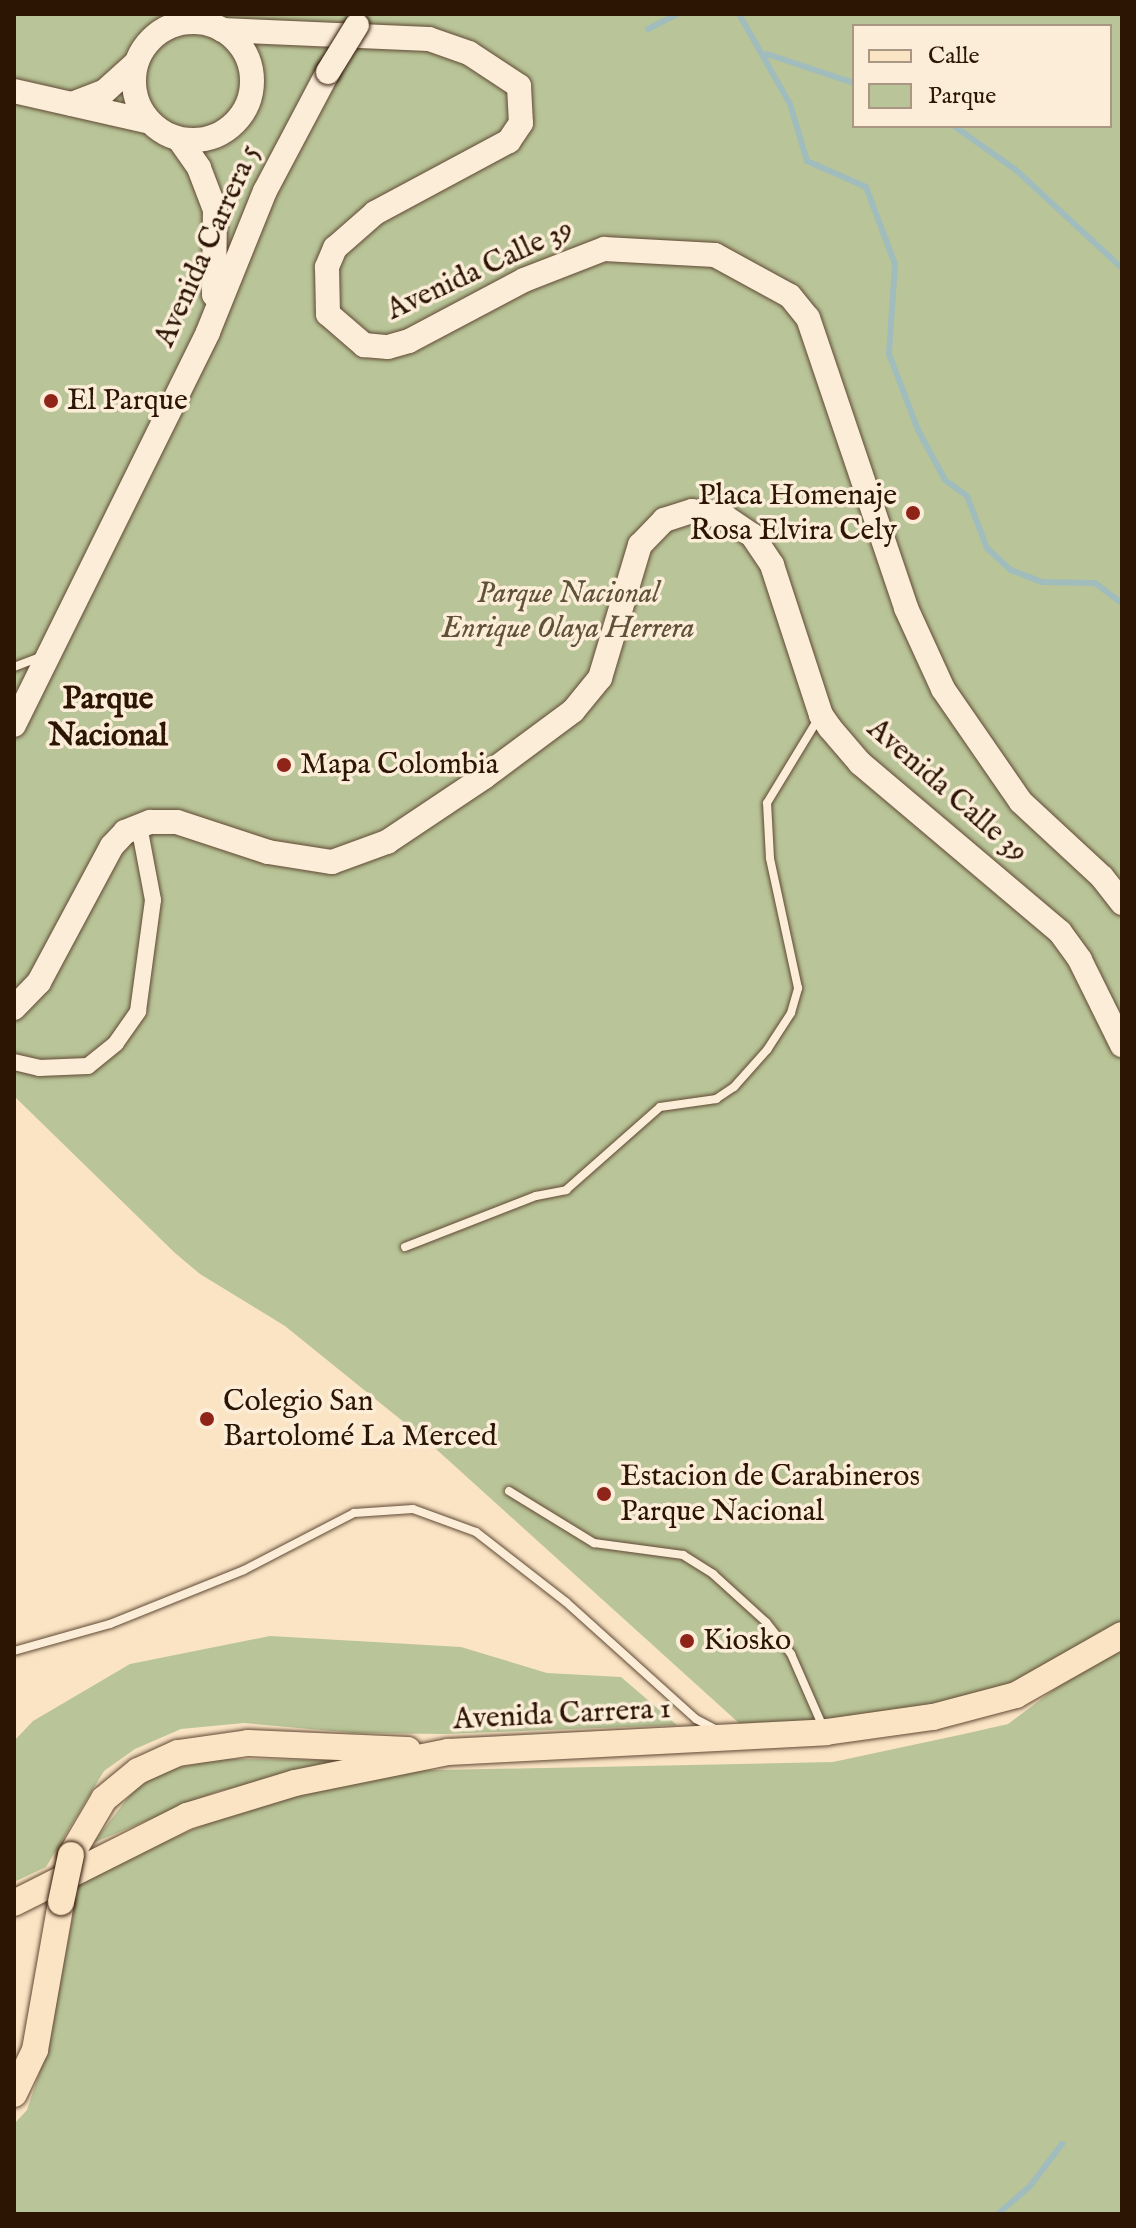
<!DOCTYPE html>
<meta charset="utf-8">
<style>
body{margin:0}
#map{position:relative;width:1136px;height:2228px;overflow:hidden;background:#fae4c4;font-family:"IM FELL English",serif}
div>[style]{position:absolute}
.green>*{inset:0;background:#b9c598}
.stream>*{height:6px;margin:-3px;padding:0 3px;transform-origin:3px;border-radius:3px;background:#a1bcbc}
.roads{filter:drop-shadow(0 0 2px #604934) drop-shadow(0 0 2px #604934)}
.lane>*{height:8px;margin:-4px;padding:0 4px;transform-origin:4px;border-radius:4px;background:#fcedd9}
.street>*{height:16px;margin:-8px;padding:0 8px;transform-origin:8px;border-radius:8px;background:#fcedd9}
.secondary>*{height:24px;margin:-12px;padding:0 12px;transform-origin:12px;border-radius:12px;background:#fcedd9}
.secondary>.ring{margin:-12px;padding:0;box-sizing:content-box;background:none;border:24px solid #fcedd9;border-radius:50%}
.primary>*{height:26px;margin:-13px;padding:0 13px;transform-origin:13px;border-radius:13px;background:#fae4c4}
.bridges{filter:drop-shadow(0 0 2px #2d1504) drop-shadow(0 0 2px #2d1504)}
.secondary-bridge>*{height:24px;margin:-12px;padding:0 12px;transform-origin:12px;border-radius:12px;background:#fcedd9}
.primary-bridge>*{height:26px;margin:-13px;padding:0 13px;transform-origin:13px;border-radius:13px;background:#fae4c4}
.dots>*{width:22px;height:22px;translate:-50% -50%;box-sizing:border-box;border:4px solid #fcedd9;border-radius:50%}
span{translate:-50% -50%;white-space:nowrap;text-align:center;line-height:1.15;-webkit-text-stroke:7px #fcedd9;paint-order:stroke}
.street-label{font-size:30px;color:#2d1504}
.poi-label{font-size:30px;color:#2d1504}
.left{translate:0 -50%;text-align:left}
.right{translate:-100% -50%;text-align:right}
.park-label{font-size:30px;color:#5e5338;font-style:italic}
.neighbourhood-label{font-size:32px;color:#2d1504;font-weight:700}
.frame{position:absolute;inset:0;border:16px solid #2d1504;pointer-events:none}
.legend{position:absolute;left:852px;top:24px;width:260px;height:104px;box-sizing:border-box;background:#fcedd9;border:2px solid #a99784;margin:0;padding:10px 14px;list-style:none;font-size:24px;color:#2d1504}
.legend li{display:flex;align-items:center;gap:16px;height:40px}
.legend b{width:40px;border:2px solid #a99784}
</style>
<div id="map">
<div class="green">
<i style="clip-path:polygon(evenodd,14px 14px,1122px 14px,1122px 1630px,1001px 1697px,892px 1722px,740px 1724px,426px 1440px,285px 1326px,200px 1274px,175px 1253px,14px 1096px,14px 14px,854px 26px,1110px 26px,1110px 126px,854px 126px,854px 26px)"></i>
<i style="clip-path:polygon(270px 1636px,461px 1647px,547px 1673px,621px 1677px,677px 1725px,445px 1734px,355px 1733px,244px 1723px,181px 1729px,135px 1749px,104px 1771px,46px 1867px,14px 1882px,14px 1741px,33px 1721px,130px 1664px)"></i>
<i style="clip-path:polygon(1122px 1639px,1122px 2214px,14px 2214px,14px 2124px,27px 2110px,45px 2056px,79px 1885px,123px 1859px,267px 1798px,393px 1771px,833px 1762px,964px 1734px,1008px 1724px)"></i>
<i style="clip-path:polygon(218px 1759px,346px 1760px,216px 1792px,93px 1843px,137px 1786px,171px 1769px)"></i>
</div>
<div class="stream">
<i style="left:739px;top:14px;width:103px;rotate:60.5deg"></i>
<i style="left:790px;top:104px;width:59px;rotate:73.4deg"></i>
<i style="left:807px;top:161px;width:64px;rotate:23.8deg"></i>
<i style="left:866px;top:187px;width:82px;rotate:69.4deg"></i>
<i style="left:895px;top:264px;width:90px;rotate:93.8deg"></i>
<i style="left:889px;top:354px;width:81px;rotate:69.1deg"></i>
<i style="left:918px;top:430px;width:57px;rotate:61.6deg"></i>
<i style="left:945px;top:480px;width:27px;rotate:36deg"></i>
<i style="left:967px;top:496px;width:56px;rotate:69deg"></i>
<i style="left:987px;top:548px;width:33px;rotate:43deg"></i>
<i style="left:1011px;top:570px;width:33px;rotate:21deg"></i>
<i style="left:1042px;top:582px;width:53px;rotate:1.1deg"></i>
<i style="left:1095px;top:583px;width:34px;rotate:37deg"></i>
<i style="left:648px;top:29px;width:34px;rotate:-27deg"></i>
<i style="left:767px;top:54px;width:92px;rotate:18.4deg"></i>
<i style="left:954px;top:126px;width:76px;rotate:35.4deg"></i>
<i style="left:1016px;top:170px;width:144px;rotate:42.8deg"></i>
<i style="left:998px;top:2214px;width:43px;rotate:-41.2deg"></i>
<i style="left:1030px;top:2186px;width:53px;rotate:-52.7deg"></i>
</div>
<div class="roads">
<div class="lane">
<i style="left:14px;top:667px;width:31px;rotate:-21deg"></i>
<i style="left:405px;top:1247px;width:141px;rotate:-21.3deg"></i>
<i style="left:536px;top:1196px;width:31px;rotate:-11deg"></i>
<i style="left:566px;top:1190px;width:125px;rotate:-41.4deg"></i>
<i style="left:660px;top:1107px;width:57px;rotate:-8.1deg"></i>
<i style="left:716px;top:1099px;width:22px;rotate:-34deg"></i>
<i style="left:734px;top:1087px;width:50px;rotate:-48.3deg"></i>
<i style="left:767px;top:1050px;width:44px;rotate:-57deg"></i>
<i style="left:791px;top:1013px;width:26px;rotate:-74deg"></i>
<i style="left:798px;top:988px;width:133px;rotate:-102.2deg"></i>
<i style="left:770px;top:858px;width:55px;rotate:-93.1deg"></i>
<i style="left:767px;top:803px;width:98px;rotate:-58.7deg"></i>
<i style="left:509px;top:1491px;width:100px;rotate:31.5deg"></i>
<i style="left:594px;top:1543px;width:90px;rotate:7.7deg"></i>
<i style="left:683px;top:1555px;width:36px;rotate:32deg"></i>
<i style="left:713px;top:1574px;width:72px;rotate:42.2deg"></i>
<i style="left:766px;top:1622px;width:41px;rotate:52deg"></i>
<i style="left:791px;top:1654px;width:82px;rotate:66.3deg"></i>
<i style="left:14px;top:1651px;width:100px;rotate:-15.7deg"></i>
<i style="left:110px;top:1624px;width:144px;rotate:-21.9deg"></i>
<i style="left:244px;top:1570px;width:124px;rotate:-27.4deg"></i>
<i style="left:354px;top:1513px;width:59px;rotate:-3.9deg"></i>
<i style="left:413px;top:1509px;width:67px;rotate:20.1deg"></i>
<i style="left:476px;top:1532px;width:114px;rotate:37.9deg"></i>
<i style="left:566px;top:1602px;width:175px;rotate:42deg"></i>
<i style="left:696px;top:1719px;width:21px;rotate:28deg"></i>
</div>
<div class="street">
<i style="left:14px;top:1062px;width:26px;rotate:13deg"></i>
<i style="left:39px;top:1068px;width:49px;rotate:-2.3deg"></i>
<i style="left:88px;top:1066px;width:36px;rotate:-39deg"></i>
<i style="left:116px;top:1043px;width:39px;rotate:-55deg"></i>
<i style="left:138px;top:1011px;width:112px;rotate:-82.3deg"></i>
<i style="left:153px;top:900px;width:75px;rotate:-100.7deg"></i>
</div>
<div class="secondary">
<i class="ring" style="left:134px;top:22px;width:94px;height:94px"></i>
<i style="left:222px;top:30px;width:207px;rotate:2.5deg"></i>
<i style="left:429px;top:39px;width:42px;rotate:19.3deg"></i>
<i style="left:469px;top:53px;width:60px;rotate:33.4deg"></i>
<i style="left:519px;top:86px;width:37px;rotate:87deg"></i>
<i style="left:521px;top:123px;width:22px;rotate:124deg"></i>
<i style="left:509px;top:141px;width:152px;rotate:151.8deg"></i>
<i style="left:375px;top:213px;width:53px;rotate:138.8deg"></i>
<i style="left:335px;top:248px;width:21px;rotate:113deg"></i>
<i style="left:327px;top:267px;width:47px;rotate:88.8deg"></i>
<i style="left:328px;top:314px;width:48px;rotate:40.7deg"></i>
<i style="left:364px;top:345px;width:24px;rotate:5deg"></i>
<i style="left:388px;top:347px;width:22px;rotate:-16deg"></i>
<i style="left:409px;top:341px;width:130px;rotate:-27.9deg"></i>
<i style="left:524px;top:280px;width:86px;rotate:-21.2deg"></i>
<i style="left:604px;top:249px;width:111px;rotate:3.1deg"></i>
<i style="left:715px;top:255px;width:85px;rotate:28.7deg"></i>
<i style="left:790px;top:296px;width:28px;rotate:51deg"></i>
<i style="left:808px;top:318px;width:306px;rotate:71.3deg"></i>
<i style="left:906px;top:608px;width:89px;rotate:65.4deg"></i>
<i style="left:943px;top:689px;width:137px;rotate:55.4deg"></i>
<i style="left:1021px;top:802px;width:110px;rotate:42.8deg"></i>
<i style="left:1102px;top:877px;width:33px;rotate:52deg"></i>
<i style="left:14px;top:91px;width:139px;rotate:12.8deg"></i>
<i style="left:72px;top:104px;width:34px;rotate:-21deg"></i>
<i style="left:104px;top:92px;width:43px;rotate:-42.2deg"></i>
<i style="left:179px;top:139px;width:35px;rotate:55deg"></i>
<i style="left:199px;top:168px;width:45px;rotate:69.1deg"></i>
<i style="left:215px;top:210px;width:85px;rotate:90.7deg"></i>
<i style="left:14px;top:725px;width:438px;rotate:-63.7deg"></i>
<i style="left:208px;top:332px;width:152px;rotate:-68deg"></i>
<i style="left:265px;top:191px;width:135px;rotate:-62.1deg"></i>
<i style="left:14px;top:1008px;width:36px;rotate:-46deg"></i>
<i style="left:39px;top:982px;width:154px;rotate:-61.8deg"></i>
<i style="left:112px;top:846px;width:19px;rotate:-47deg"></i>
<i style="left:125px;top:832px;width:27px;rotate:-22deg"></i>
<i style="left:150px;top:822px;width:27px"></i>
<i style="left:177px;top:822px;width:96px;rotate:18.2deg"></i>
<i style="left:268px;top:852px;width:65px;rotate:8.9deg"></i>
<i style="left:332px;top:862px;width:59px;rotate:-20deg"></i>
<i style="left:387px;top:842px;width:117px;rotate:-33.8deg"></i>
<i style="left:484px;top:777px;width:111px;rotate:-36.6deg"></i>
<i style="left:573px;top:711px;width:43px;rotate:-50.7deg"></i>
<i style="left:600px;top:678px;width:139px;rotate:-73.3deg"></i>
<i style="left:640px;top:545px;width:35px;rotate:-46deg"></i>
<i style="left:664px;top:520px;width:29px;rotate:-18deg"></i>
<i style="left:692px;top:511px;width:34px;rotate:10deg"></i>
<i style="left:725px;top:517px;width:32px;rotate:34deg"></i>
<i style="left:752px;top:535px;width:36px;rotate:56deg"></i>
<i style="left:772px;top:565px;width:158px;rotate:71.9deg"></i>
<i style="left:821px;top:715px;width:16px;rotate:55deg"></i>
<i style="left:830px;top:728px;width:46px;rotate:49.4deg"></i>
<i style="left:860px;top:763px;width:262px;rotate:40.2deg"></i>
<i style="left:1060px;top:932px;width:34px;rotate:54deg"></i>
<i style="left:1080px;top:960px;width:95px;rotate:63.7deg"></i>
</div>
<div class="primary">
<i style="left:71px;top:1855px;width:65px;rotate:-59.5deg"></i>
<i style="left:104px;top:1799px;width:44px;rotate:-39.5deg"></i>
<i style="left:138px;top:1771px;width:44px;rotate:-24.2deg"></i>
<i style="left:178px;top:1753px;width:71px;rotate:-8.1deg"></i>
<i style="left:248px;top:1743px;width:160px;rotate:2.5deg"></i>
<i style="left:14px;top:1903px;width:194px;rotate:-26.7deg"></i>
<i style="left:187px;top:1816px;width:113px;rotate:-17deg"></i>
<i style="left:295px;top:1783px;width:156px;rotate:-11.5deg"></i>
<i style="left:448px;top:1752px;width:379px;rotate:-3deg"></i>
<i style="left:826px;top:1732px;width:108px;rotate:-8deg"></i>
<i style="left:933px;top:1717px;width:86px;rotate:-14.8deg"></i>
<i style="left:1016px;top:1695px;width:122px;rotate:-29.5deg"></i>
<i style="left:14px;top:2094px;width:49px;rotate:-64.5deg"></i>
<i style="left:35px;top:2050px;width:150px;rotate:-80deg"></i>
</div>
</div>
<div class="bridges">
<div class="secondary-bridge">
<i style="left:328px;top:72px;width:55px;rotate:-58.3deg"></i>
</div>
<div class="primary-bridge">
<i style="left:61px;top:1902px;width:48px;rotate:-78deg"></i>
</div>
</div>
<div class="dots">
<i style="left:51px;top:401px;background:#8f2418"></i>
<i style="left:913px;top:513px;background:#8f2418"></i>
<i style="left:284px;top:765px;background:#8f2418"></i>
<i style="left:207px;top:1419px;background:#8f2418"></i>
<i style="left:604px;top:1494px;background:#8f2418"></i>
<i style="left:687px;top:1641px;background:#8f2418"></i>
</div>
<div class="street-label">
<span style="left:208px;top:246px;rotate:-66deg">Avenida Carrera 5</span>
<span style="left:480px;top:270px;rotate:-25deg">Avenida Calle 39</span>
<span style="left:947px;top:791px;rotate:41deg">Avenida Calle 39</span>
<span style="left:562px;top:1715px;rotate:-3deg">Avenida Carrera 1</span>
</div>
<div class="poi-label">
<span class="left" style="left:67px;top:401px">El Parque</span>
<span class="right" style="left:897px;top:513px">Placa Homenaje<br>Rosa Elvira Cely</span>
<span class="left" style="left:300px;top:765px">Mapa Colombia</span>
<span class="left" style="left:223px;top:1419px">Colegio San<br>Bartolomé La Merced</span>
<span class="left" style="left:620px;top:1494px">Estacion de Carabineros<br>Parque Nacional</span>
<span class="left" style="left:703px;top:1641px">Kiosko</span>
</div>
<div class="park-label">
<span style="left:568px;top:611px">Parque Nacional<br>Enrique Olaya Herrera</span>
</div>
<div class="neighbourhood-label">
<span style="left:108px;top:719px">Parque<br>Nacional</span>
</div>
<div class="frame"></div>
<ul class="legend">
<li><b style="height:10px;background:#fae4c4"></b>Calle</li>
<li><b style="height:22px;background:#b9c598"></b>Parque</li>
</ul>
</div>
